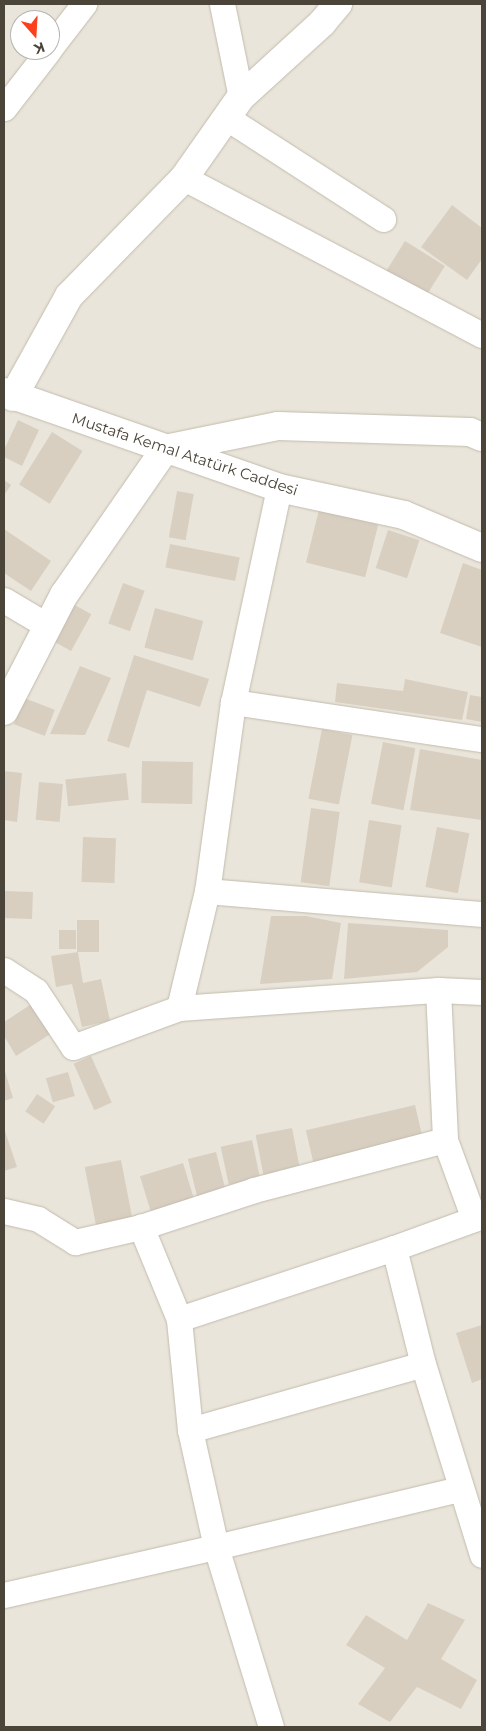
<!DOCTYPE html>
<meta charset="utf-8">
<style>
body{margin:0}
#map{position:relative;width:486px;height:1731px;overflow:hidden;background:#f6f3ec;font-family:Montserrat,sans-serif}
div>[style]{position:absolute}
.residential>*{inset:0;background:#eae5da}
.building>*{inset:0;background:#d8cfc1;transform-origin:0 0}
.roads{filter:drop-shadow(0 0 1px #c2bbae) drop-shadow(0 0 1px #c2bbae)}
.minor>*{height:25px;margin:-12.5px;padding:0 12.5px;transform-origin:12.5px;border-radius:12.5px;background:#fff}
.tertiary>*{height:28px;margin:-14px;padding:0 14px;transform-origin:14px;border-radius:14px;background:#fff}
span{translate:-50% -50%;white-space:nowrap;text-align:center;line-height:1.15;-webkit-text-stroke:4px #fff;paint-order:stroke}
.street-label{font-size:15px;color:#4b4439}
.frame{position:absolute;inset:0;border:5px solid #4b4439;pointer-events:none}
.north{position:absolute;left:10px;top:10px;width:50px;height:50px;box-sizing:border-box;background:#fff;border:1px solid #b7b4b0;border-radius:50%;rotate:161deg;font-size:14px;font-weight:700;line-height:20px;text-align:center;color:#4b4439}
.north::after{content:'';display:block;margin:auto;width:18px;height:22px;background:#fc3f1d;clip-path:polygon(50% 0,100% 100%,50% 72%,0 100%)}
</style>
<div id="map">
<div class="residential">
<i style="clip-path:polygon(evenodd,4px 4px,482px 4px,482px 1727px,4px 1727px,4px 4px,20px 20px,50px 20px,50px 50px,20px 50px,20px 20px)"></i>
</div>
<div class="building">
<i style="clip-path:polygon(452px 205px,482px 228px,482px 259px,467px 280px,421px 247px)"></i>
<i style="left:405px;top:241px;width:47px;height:36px;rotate:32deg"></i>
<i style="clip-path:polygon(18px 420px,39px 430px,22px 466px,4px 457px,4px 450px)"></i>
<i style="left:52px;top:432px;width:36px;height:62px;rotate:32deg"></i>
<i style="clip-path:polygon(4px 480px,11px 485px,4px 495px)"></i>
<i style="left:177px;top:491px;width:17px;height:47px;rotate:10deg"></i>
<i style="left:319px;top:510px;width:61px;height:54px;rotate:14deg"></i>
<i style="clip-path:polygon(4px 529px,51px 561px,31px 591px,4px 573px)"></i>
<i style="left:388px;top:530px;width:33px;height:40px;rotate:18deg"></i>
<i style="left:170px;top:544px;width:71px;height:24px;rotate:11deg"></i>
<i style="clip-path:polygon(463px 563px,482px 570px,482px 647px,440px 633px)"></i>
<i style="left:123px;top:583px;width:23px;height:43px;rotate:20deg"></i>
<i style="left:73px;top:604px;width:21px;height:42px;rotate:29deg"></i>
<i style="left:155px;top:608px;width:50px;height:41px;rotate:15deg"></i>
<i style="clip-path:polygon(134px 655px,209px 679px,200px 707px,147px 690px,129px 748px,107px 741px)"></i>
<i style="clip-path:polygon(80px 666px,111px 678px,85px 735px,50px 734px)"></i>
<i style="clip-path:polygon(405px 679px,468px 692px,462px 720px,335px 702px,337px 683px,403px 691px)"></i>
<i style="clip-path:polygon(470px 695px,482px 697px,482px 722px,466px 719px)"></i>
<i style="left:24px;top:698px;width:33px;height:28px;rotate:21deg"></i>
<i style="left:322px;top:729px;width:31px;height:71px;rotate:11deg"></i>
<i style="left:383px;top:742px;width:33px;height:63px;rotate:11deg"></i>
<i style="clip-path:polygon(420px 749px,482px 760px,482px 820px,410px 810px)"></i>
<i style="left:142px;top:761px;width:51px;height:42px;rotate:1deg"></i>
<i style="clip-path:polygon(4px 771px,22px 773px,17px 822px,4px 820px)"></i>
<i style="left:126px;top:773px;width:27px;height:61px;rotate:84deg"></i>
<i style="left:39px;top:782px;width:24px;height:38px;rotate:5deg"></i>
<i style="left:311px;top:808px;width:29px;height:75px;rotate:8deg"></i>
<i style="left:369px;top:820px;width:33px;height:63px;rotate:9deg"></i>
<i style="left:437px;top:827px;width:33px;height:61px;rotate:11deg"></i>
<i style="left:83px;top:837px;width:33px;height:45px;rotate:2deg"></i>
<i style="left:4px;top:891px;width:29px;height:27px;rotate:2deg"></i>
<i style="clip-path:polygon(271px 916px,306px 916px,341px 923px,332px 979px,260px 984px)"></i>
<i style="left:77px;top:920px;width:22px;height:32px"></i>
<i style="clip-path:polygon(348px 923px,448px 930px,448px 947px,417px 972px,344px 979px)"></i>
<i style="left:76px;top:930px;width:19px;height:17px;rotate:90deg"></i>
<i style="clip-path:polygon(78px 952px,83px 983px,101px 979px,110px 1021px,82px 1027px,72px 984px,56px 987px,51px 956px)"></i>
<i style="clip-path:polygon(33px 1003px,52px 1033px,16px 1056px,4px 1036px,4px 1022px)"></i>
<i style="left:91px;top:1056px;width:51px;height:19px;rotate:66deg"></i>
<i style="clip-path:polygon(4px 1068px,13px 1098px,4px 1101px)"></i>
<i style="left:68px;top:1072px;width:25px;height:23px;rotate:74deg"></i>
<i style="left:37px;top:1094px;width:22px;height:21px;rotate:34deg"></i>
<i style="left:415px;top:1105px;width:35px;height:112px;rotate:77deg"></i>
<i style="clip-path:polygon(4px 1128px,17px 1167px,4px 1171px)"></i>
<i style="left:292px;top:1128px;width:42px;height:37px;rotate:79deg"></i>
<i style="left:252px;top:1140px;width:39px;height:32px;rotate:78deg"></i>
<i style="left:216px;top:1152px;width:42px;height:29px;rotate:76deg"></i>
<i style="left:121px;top:1160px;width:59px;height:37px;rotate:79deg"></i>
<i style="left:183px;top:1163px;width:42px;height:45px;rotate:73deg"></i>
<i style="clip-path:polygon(482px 1325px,482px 1379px,472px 1383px,456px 1333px)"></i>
<i style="clip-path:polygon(428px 1603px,465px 1620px,441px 1659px,477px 1680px,461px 1709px,417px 1687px,390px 1722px,358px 1704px,385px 1668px,346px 1645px,366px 1615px,407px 1640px)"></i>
</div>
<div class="roads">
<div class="minor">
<i style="left:222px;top:4px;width:95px;rotate:78.5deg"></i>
<i style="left:50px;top:48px;width:56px;rotate:-52.3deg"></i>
<i style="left:4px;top:108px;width:73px;rotate:-52.2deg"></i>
<i style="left:227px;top:118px;width:186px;rotate:32.9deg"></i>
<i style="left:184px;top:178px;width:337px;rotate:27.8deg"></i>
<i style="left:279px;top:488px;width:219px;rotate:102.1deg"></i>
<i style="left:233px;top:702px;width:191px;rotate:97.8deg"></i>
<i style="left:207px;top:891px;width:120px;rotate:103.5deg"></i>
<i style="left:179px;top:1008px;width:260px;rotate:-4deg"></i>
<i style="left:438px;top:990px;width:44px;rotate:2.6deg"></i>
<i style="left:4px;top:600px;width:51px;rotate:30.6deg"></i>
<i style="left:233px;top:702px;width:252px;rotate:8.5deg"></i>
<i style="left:207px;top:891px;width:276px;rotate:4.8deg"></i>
<i style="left:4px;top:970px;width:38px;rotate:33deg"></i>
<i style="left:36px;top:991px;width:67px;rotate:56.5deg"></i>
<i style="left:73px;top:1047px;width:113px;rotate:-20.2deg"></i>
<i style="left:438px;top:990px;width:150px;rotate:87.3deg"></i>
<i style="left:445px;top:1140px;width:84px;rotate:69.8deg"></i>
<i style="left:474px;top:1219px;width:85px;rotate:160.1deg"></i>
<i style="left:394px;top:1248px;width:120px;rotate:76deg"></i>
<i style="left:423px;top:1364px;width:200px;rotate:72.8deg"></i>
<i style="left:4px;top:1211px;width:35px;rotate:13deg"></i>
<i style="left:38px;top:1219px;width:44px;rotate:31.9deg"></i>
<i style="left:75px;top:1242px;width:68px;rotate:-12.8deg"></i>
<i style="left:141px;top:1227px;width:119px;rotate:-18.1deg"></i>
<i style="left:254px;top:1190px;width:197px;rotate:-14.7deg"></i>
<i style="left:179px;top:1319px;width:226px;rotate:-18.3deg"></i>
<i style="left:190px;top:1430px;width:242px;rotate:-15.8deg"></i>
<i style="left:4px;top:1595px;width:217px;rotate:-12.8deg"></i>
<i style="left:216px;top:1547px;width:120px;rotate:-102.5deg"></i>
<i style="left:190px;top:1430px;width:112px;rotate:-95.7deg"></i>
<i style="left:179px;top:1319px;width:100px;rotate:-112.4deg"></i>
<i style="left:271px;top:1727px;width:188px;rotate:-107deg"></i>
<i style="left:216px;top:1547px;width:251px;rotate:-13.4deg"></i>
</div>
<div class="tertiary">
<i style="left:4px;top:392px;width:291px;rotate:19.2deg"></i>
<i style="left:279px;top:488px;width:128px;rotate:12.2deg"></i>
<i style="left:404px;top:515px;width:85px;rotate:22.9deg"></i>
<i style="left:13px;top:397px;width:115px;rotate:-61deg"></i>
<i style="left:69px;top:296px;width:165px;rotate:-45.7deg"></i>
<i style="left:184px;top:178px;width:99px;rotate:-54.9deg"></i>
<i style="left:241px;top:97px;width:110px;rotate:-42.4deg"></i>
<i style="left:322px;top:23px;width:25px;rotate:-50deg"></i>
<i style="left:4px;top:711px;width:131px;rotate:-62.7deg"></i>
<i style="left:64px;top:595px;width:178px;rotate:-55.3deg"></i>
<i style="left:165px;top:449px;width:115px;rotate:-11.5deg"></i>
<i style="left:278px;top:426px;width:192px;rotate:1.8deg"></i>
<i style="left:470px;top:432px;width:13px;rotate:23deg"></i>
</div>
</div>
<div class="street-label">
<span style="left:185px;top:454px;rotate:18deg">Mustafa Kemal Atatürk Caddesi</span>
</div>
<div class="frame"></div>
<div class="north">K</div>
</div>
